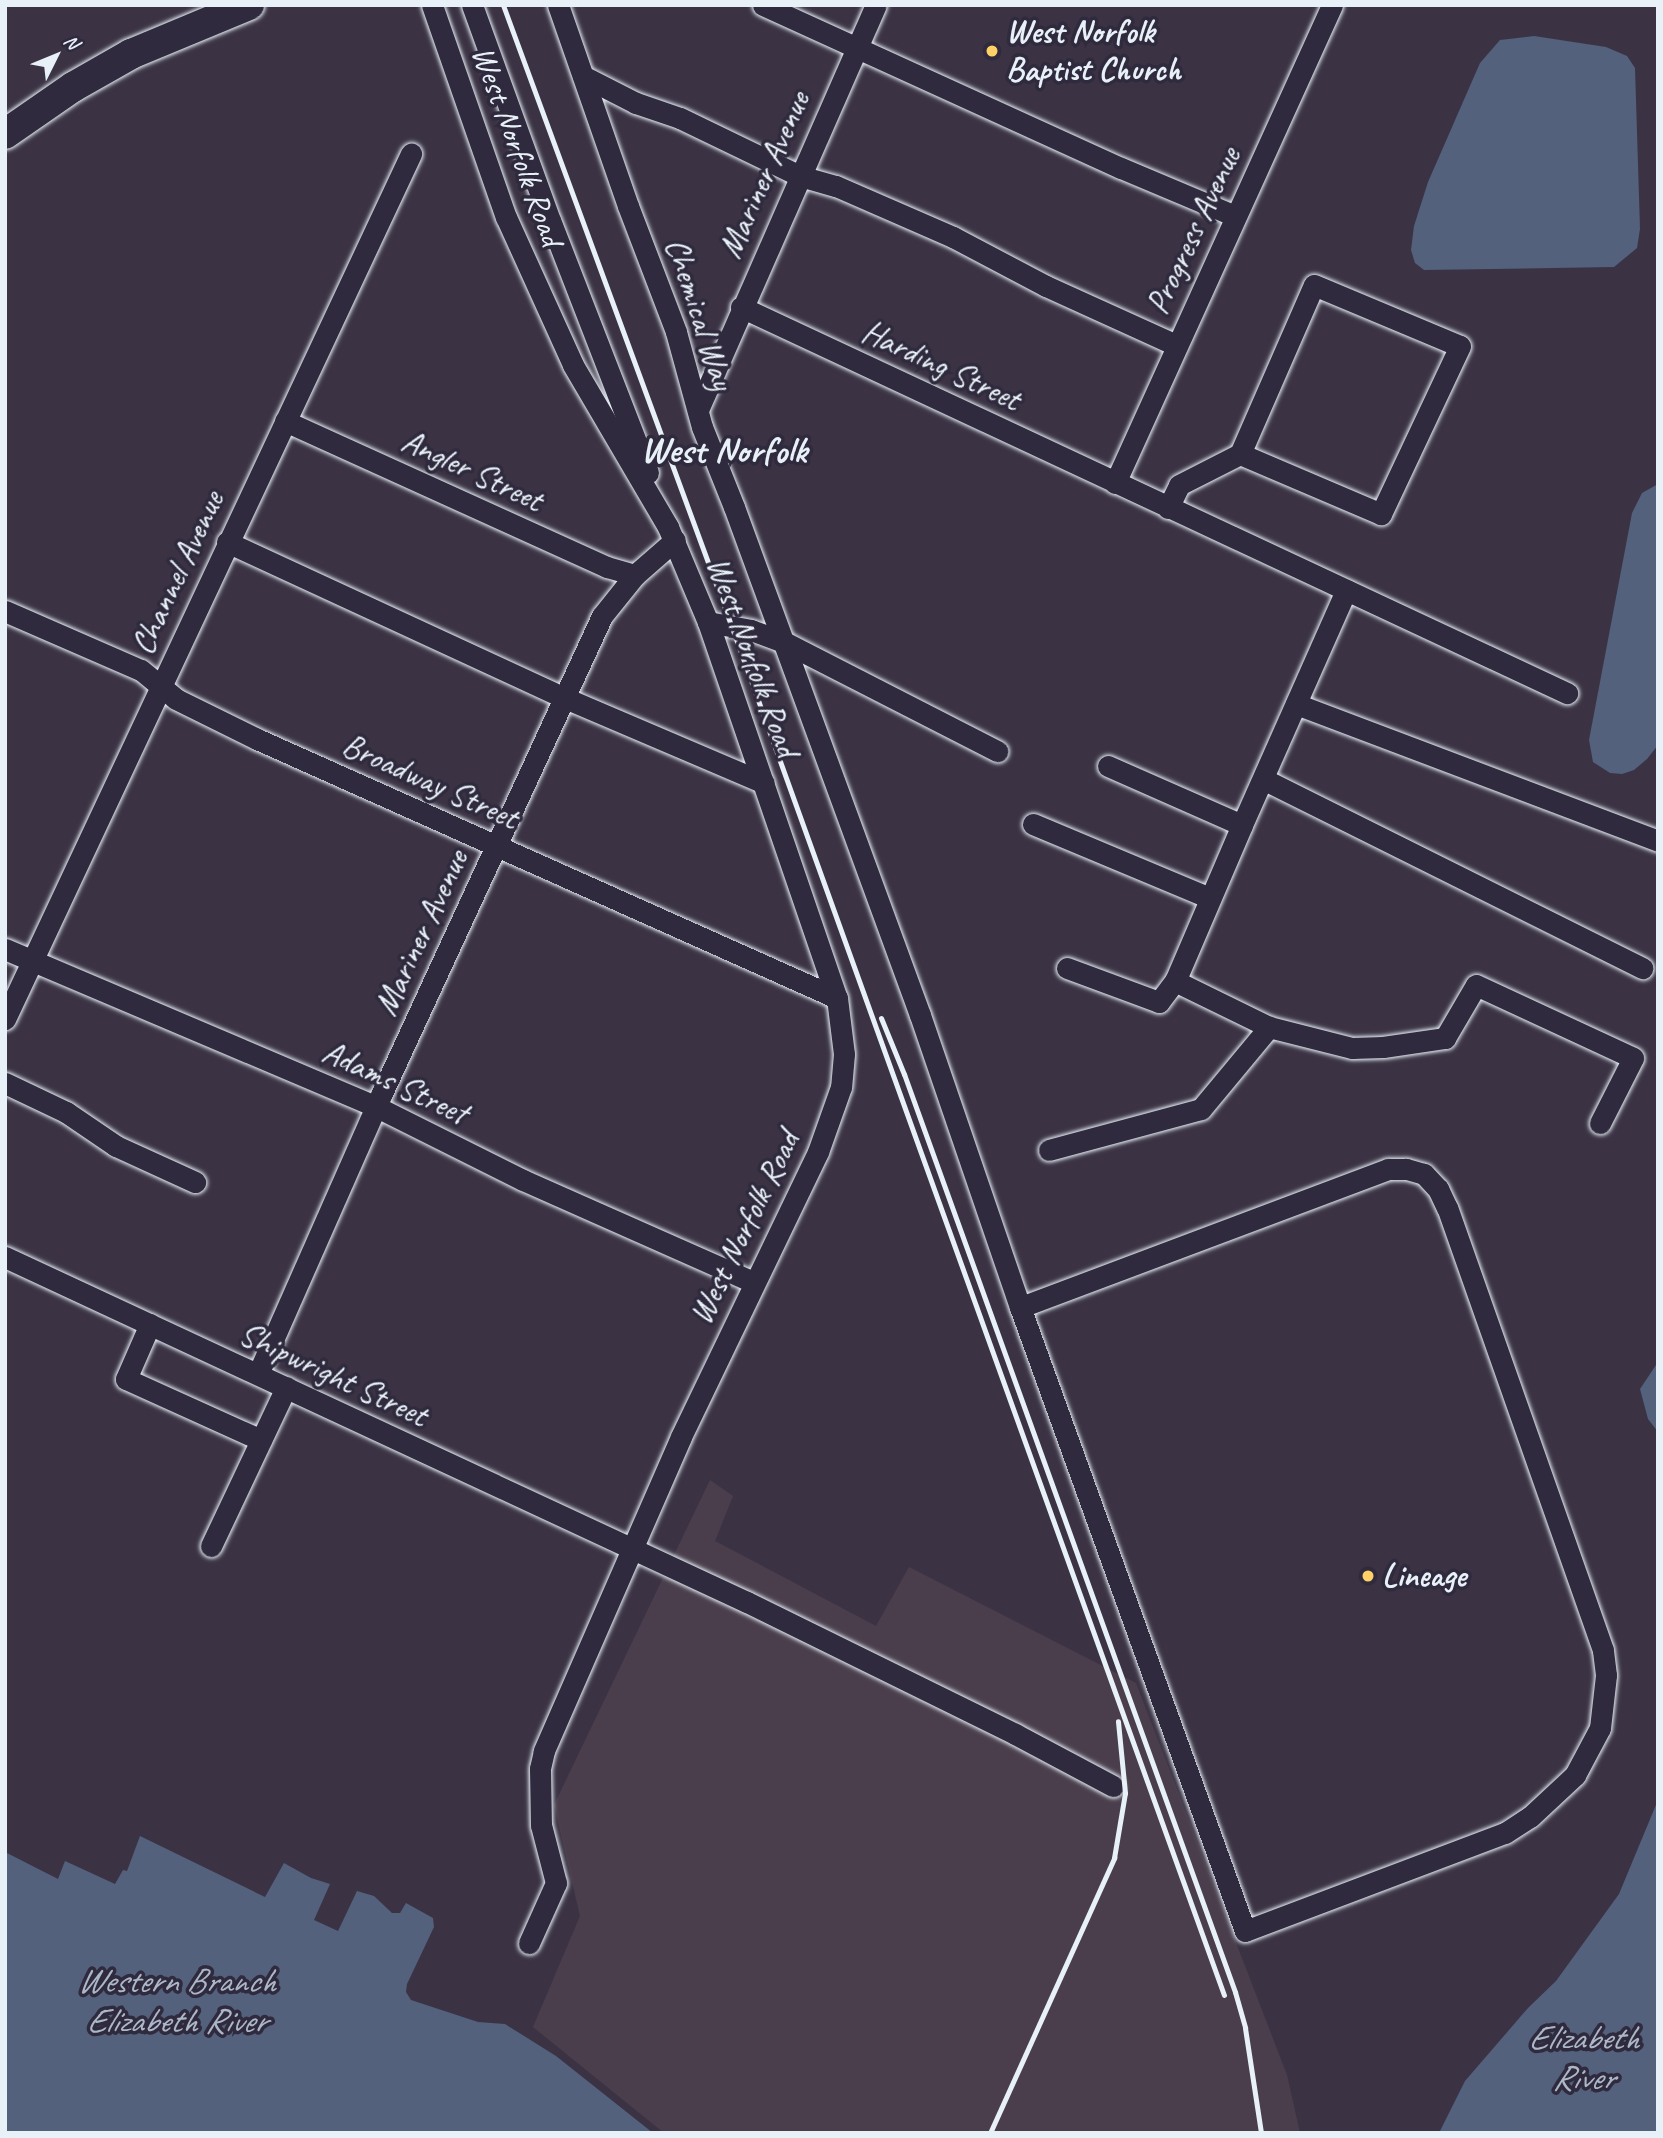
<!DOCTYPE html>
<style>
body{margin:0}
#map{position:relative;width:1663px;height:2138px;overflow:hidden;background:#3b3344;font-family:Caveat,sans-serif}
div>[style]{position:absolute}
.built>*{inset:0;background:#4a3e4c}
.water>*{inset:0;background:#53617d}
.roads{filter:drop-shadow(0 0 2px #e8f1f8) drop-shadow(0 0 2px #e8f1f8)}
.minor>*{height:21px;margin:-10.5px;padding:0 10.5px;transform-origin:10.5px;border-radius:10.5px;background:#2f2a3d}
.highway>*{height:30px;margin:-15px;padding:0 15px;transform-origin:15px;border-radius:15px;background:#2f2a3d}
.rail>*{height:5px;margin:-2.5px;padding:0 2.5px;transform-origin:2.5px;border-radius:2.5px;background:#e8f1f8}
.dots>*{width:19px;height:19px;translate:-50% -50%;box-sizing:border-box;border:4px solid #2f2a3d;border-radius:50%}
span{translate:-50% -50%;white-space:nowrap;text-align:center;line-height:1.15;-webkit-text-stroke:7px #2f2a3d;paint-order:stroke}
.poi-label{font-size:33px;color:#e8f1f8;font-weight:700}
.left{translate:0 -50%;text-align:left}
.street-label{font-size:33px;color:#e8f1f8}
.water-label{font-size:35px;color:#acb7c7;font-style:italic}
.quarter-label{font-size:37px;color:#e8f1f8;font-weight:700}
.frame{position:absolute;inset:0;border:7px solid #e8f1f8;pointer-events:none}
.north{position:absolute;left:21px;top:21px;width:70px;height:70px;-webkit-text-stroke:5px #2f2a3d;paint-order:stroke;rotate:47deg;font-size:19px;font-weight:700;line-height:28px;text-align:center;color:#e8f1f8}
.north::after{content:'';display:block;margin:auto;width:24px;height:32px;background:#e8f1f8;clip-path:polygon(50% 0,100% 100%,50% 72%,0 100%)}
</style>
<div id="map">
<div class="built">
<i style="clip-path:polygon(710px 1480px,733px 1496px,715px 1541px,876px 1626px,909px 1567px,1136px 1683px,1287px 2075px,1300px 2133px,664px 2133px,533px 2027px,580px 1916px,554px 1805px)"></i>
</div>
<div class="water">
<i style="clip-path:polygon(1534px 36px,1606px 47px,1627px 56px,1635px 68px,1640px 229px,1637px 248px,1614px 267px,1424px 270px,1415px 263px,1411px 250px,1414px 226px,1428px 182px,1480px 63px,1500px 40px)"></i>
<i style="clip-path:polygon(1658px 484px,1658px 745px,1647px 759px,1634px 770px,1622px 774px,1610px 773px,1593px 762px,1589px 740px,1632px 513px,1642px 493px)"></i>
<i style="clip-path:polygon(1658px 1362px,1658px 1432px,1648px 1419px,1640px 1389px)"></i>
<i style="clip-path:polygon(1658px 1800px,1658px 2133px,1439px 2133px,1465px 2081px,1528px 2008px,1556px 1981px,1619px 1894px)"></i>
<i style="clip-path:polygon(140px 1836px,265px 1897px,284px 1863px,311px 1878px,330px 1884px,314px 1920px,338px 1931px,357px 1891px,374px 1896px,392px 1913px,400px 1913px,406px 1903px,433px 1918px,434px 1927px,407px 1984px,406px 1992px,411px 2000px,478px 2022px,505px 2024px,556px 2056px,653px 2133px,5px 2133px,5px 1852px,58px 1879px,65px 1861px,115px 1884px,123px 1870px,127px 1871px)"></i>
</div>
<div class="roads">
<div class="minor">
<i style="left:432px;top:5px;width:225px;rotate:70.8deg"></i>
<i style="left:506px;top:217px;width:162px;rotate:65.6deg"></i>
<i style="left:573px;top:365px;width:188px;rotate:59.6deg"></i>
<i style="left:668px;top:527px;width:103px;rotate:67.2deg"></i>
<i style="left:708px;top:622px;width:398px;rotate:71.1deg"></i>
<i style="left:837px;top:998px;width:56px;rotate:82.9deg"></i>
<i style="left:844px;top:1054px;width:33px;rotate:95deg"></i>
<i style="left:841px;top:1087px;width:69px;rotate:109.5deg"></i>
<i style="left:818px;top:1152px;width:316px;rotate:115.7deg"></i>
<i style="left:681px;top:1437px;width:343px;rotate:113.6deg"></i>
<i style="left:544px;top:1751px;width:18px;rotate:103deg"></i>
<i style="left:540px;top:1769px;width:56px;rotate:89deg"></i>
<i style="left:541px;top:1825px;width:60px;rotate:75.5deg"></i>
<i style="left:556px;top:1883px;width:66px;rotate:114.2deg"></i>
<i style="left:472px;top:5px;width:229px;rotate:70.1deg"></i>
<i style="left:550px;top:220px;width:271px;rotate:68.8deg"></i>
<i style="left:558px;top:5px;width:213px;rotate:70.8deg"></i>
<i style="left:628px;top:206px;width:135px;rotate:69.1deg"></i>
<i style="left:676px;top:332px;width:98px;rotate:74.7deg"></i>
<i style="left:702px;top:427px;width:86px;rotate:68.2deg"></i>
<i style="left:734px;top:507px;width:541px;rotate:69.89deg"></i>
<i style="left:920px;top:1015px;width:309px;rotate:71.1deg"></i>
<i style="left:1020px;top:1307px;width:663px;rotate:70.17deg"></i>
<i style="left:1245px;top:1931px;width:278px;rotate:-20.7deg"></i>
<i style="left:1505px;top:1833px;width:30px;rotate:-33deg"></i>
<i style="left:1530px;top:1817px;width:62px;rotate:-43deg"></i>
<i style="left:1575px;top:1775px;width:53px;rotate:-62deg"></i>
<i style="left:1600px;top:1728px;width:53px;rotate:-83.5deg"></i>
<i style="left:1606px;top:1675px;width:25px;rotate:-97deg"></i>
<i style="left:1603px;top:1650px;width:469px;rotate:-109.4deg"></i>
<i style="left:1447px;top:1208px;width:21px;rotate:-115deg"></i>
<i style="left:1438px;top:1189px;width:21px;rotate:-133deg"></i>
<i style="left:1424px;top:1174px;width:19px;rotate:-164deg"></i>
<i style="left:1406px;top:1169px;width:18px;rotate:180deg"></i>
<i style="left:1388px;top:1169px;width:393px;rotate:159.4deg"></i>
<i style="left:763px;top:5px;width:393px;rotate:24.5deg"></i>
<i style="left:1121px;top:168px;width:124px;rotate:22.8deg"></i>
<i style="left:583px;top:76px;width:59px;rotate:27deg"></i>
<i style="left:636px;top:103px;width:46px;rotate:18.8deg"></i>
<i style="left:680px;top:118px;width:133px;rotate:25.8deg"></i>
<i style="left:800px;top:176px;width:37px;rotate:16deg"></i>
<i style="left:836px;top:186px;width:128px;rotate:23.6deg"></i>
<i style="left:953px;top:237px;width:105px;rotate:27.8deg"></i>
<i style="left:1046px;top:286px;width:143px;rotate:24.4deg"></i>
<i style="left:741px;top:307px;width:912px;rotate:25.05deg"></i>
<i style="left:698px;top:410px;width:442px;rotate:-66.3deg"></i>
<i style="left:285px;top:421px;width:354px;rotate:24.4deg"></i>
<i style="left:607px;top:567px;width:29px;rotate:16deg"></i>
<i style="left:1115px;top:483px;width:525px;rotate:-65.58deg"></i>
<i style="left:1168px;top:508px;width:25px;rotate:-64deg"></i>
<i style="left:1179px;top:485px;width:68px;rotate:-26.9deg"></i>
<i style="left:1240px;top:454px;width:184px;rotate:-66.4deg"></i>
<i style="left:1314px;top:285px;width:158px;rotate:22.7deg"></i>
<i style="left:1460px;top:346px;width:186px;rotate:115.2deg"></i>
<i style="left:1381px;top:514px;width:153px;rotate:-156.9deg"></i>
<i style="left:227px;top:542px;width:372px;rotate:24.8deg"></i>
<i style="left:565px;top:698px;width:216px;rotate:23.1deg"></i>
<i style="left:5px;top:611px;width:148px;rotate:23.5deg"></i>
<i style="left:141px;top:670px;width:45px;rotate:39.6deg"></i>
<i style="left:176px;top:699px;width:90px;rotate:26.3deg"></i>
<i style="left:257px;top:739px;width:635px;rotate:24.06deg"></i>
<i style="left:708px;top:622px;width:44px;rotate:10.5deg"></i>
<i style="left:751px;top:630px;width:33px;rotate:20deg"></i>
<i style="left:782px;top:641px;width:242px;rotate:27.1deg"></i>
<i style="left:1296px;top:704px;width:387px;rotate:20.7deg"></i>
<i style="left:1108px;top:766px;width:146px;rotate:23.8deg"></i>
<i style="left:1242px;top:825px;width:257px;rotate:-66.1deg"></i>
<i style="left:1263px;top:779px;width:424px;rotate:26.5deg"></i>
<i style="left:1033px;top:824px;width:192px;rotate:22.7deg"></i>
<i style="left:1242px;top:825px;width:170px;rotate:113.2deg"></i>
<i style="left:1175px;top:981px;width:105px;rotate:26.1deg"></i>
<i style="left:1269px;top:1027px;width:86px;rotate:14.2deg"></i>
<i style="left:1352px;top:1048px;width:31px;rotate:-2deg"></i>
<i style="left:1383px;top:1047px;width:63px;rotate:-8.3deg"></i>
<i style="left:1445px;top:1038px;width:61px;rotate:-59.7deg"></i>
<i style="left:1476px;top:985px;width:173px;rotate:24.9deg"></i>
<i style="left:1633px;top:1058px;width:73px;rotate:116.9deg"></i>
<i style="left:5px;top:949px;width:404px;rotate:23deg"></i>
<i style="left:377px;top:1107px;width:163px;rotate:26.6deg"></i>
<i style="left:523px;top:1180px;width:252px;rotate:23.9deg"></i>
<i style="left:1067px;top:968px;width:98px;rotate:20.3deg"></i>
<i style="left:1159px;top:1002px;width:26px;rotate:-53deg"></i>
<i style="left:5px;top:1019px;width:956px;rotate:-64.86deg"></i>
<i style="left:5px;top:1083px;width:68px;rotate:25.4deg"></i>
<i style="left:66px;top:1112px;width:60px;rotate:34.2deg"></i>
<i style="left:116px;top:1146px;width:87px;rotate:24.5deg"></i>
<i style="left:1049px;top:1150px;width:157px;rotate:-15.1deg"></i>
<i style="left:1201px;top:1109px;width:107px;rotate:-50.3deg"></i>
<i style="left:5px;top:1257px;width:818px;rotate:24.94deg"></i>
<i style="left:747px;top:1602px;width:299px;rotate:26.2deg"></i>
<i style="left:1015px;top:1734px;width:111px;rotate:28deg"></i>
<i style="left:150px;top:1324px;width:60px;rotate:113.6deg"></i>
<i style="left:126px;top:1379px;width:148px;rotate:24.3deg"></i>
<i style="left:258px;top:1374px;width:307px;rotate:-66.2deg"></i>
<i style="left:382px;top:1093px;width:525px;rotate:-65.24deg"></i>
<i style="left:602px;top:616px;width:53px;rotate:-51.2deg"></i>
<i style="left:635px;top:575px;width:53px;rotate:-41.2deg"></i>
<i style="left:211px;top:1546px;width:176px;rotate:-64.7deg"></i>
</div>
<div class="highway">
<i style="left:5px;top:134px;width:83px;rotate:-34.7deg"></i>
<i style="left:73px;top:87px;width:67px;rotate:-29.6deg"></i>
<i style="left:131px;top:54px;width:128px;rotate:-22.6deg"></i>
</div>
</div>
<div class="rail">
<i style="left:503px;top:5px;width:661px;rotate:69.81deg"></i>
<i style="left:731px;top:625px;width:1456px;rotate:70.21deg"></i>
<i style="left:881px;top:1018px;width:61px;rotate:67.7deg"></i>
<i style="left:904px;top:1074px;width:976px;rotate:70.17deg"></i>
<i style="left:1235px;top:1992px;width:37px;rotate:74deg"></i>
<i style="left:1245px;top:2028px;width:106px;rotate:81.3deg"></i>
<i style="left:990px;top:2133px;width:302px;rotate:-65.7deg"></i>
<i style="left:1114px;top:1858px;width:66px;rotate:-80.4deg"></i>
<i style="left:1125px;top:1793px;width:72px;rotate:-95.6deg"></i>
</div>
<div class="dots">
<i style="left:992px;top:51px;background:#ffd166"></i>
<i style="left:1368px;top:1576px;background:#ffd166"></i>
</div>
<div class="poi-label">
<span class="left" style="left:1006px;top:51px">West Norfolk<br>Baptist Church</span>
<span class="left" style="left:1382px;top:1576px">Lineage</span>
</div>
<div class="street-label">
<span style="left:517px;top:146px;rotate:70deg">West Norfolk Road</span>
<span style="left:765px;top:175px;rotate:-66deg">Mariner Avenue</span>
<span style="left:1194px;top:231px;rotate:-65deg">Progress Avenue</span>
<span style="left:699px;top:314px;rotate:72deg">Chemical Way</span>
<span style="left:941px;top:366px;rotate:25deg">Harding Street</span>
<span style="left:472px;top:471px;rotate:25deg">Angler Street</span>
<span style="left:178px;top:573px;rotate:-65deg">Channel Avenue</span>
<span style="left:752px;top:657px;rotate:70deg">West Norfolk Road</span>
<span style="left:430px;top:782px;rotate:24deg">Broadway Street</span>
<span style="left:422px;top:933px;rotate:-65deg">Mariner Avenue</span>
<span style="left:395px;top:1083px;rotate:25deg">Adams Street</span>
<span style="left:745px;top:1228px;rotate:-64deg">West Norfolk Road</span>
<span style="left:333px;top:1375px;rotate:25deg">Shipwright Street</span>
</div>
<div class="water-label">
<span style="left:176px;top:2001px">Western Branch<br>Elizabeth River</span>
<span style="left:1583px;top:2058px">Elizabeth<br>River</span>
</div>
<div class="quarter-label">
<span style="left:724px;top:450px">West Norfolk</span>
</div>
<div class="frame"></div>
<div class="north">N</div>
</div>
